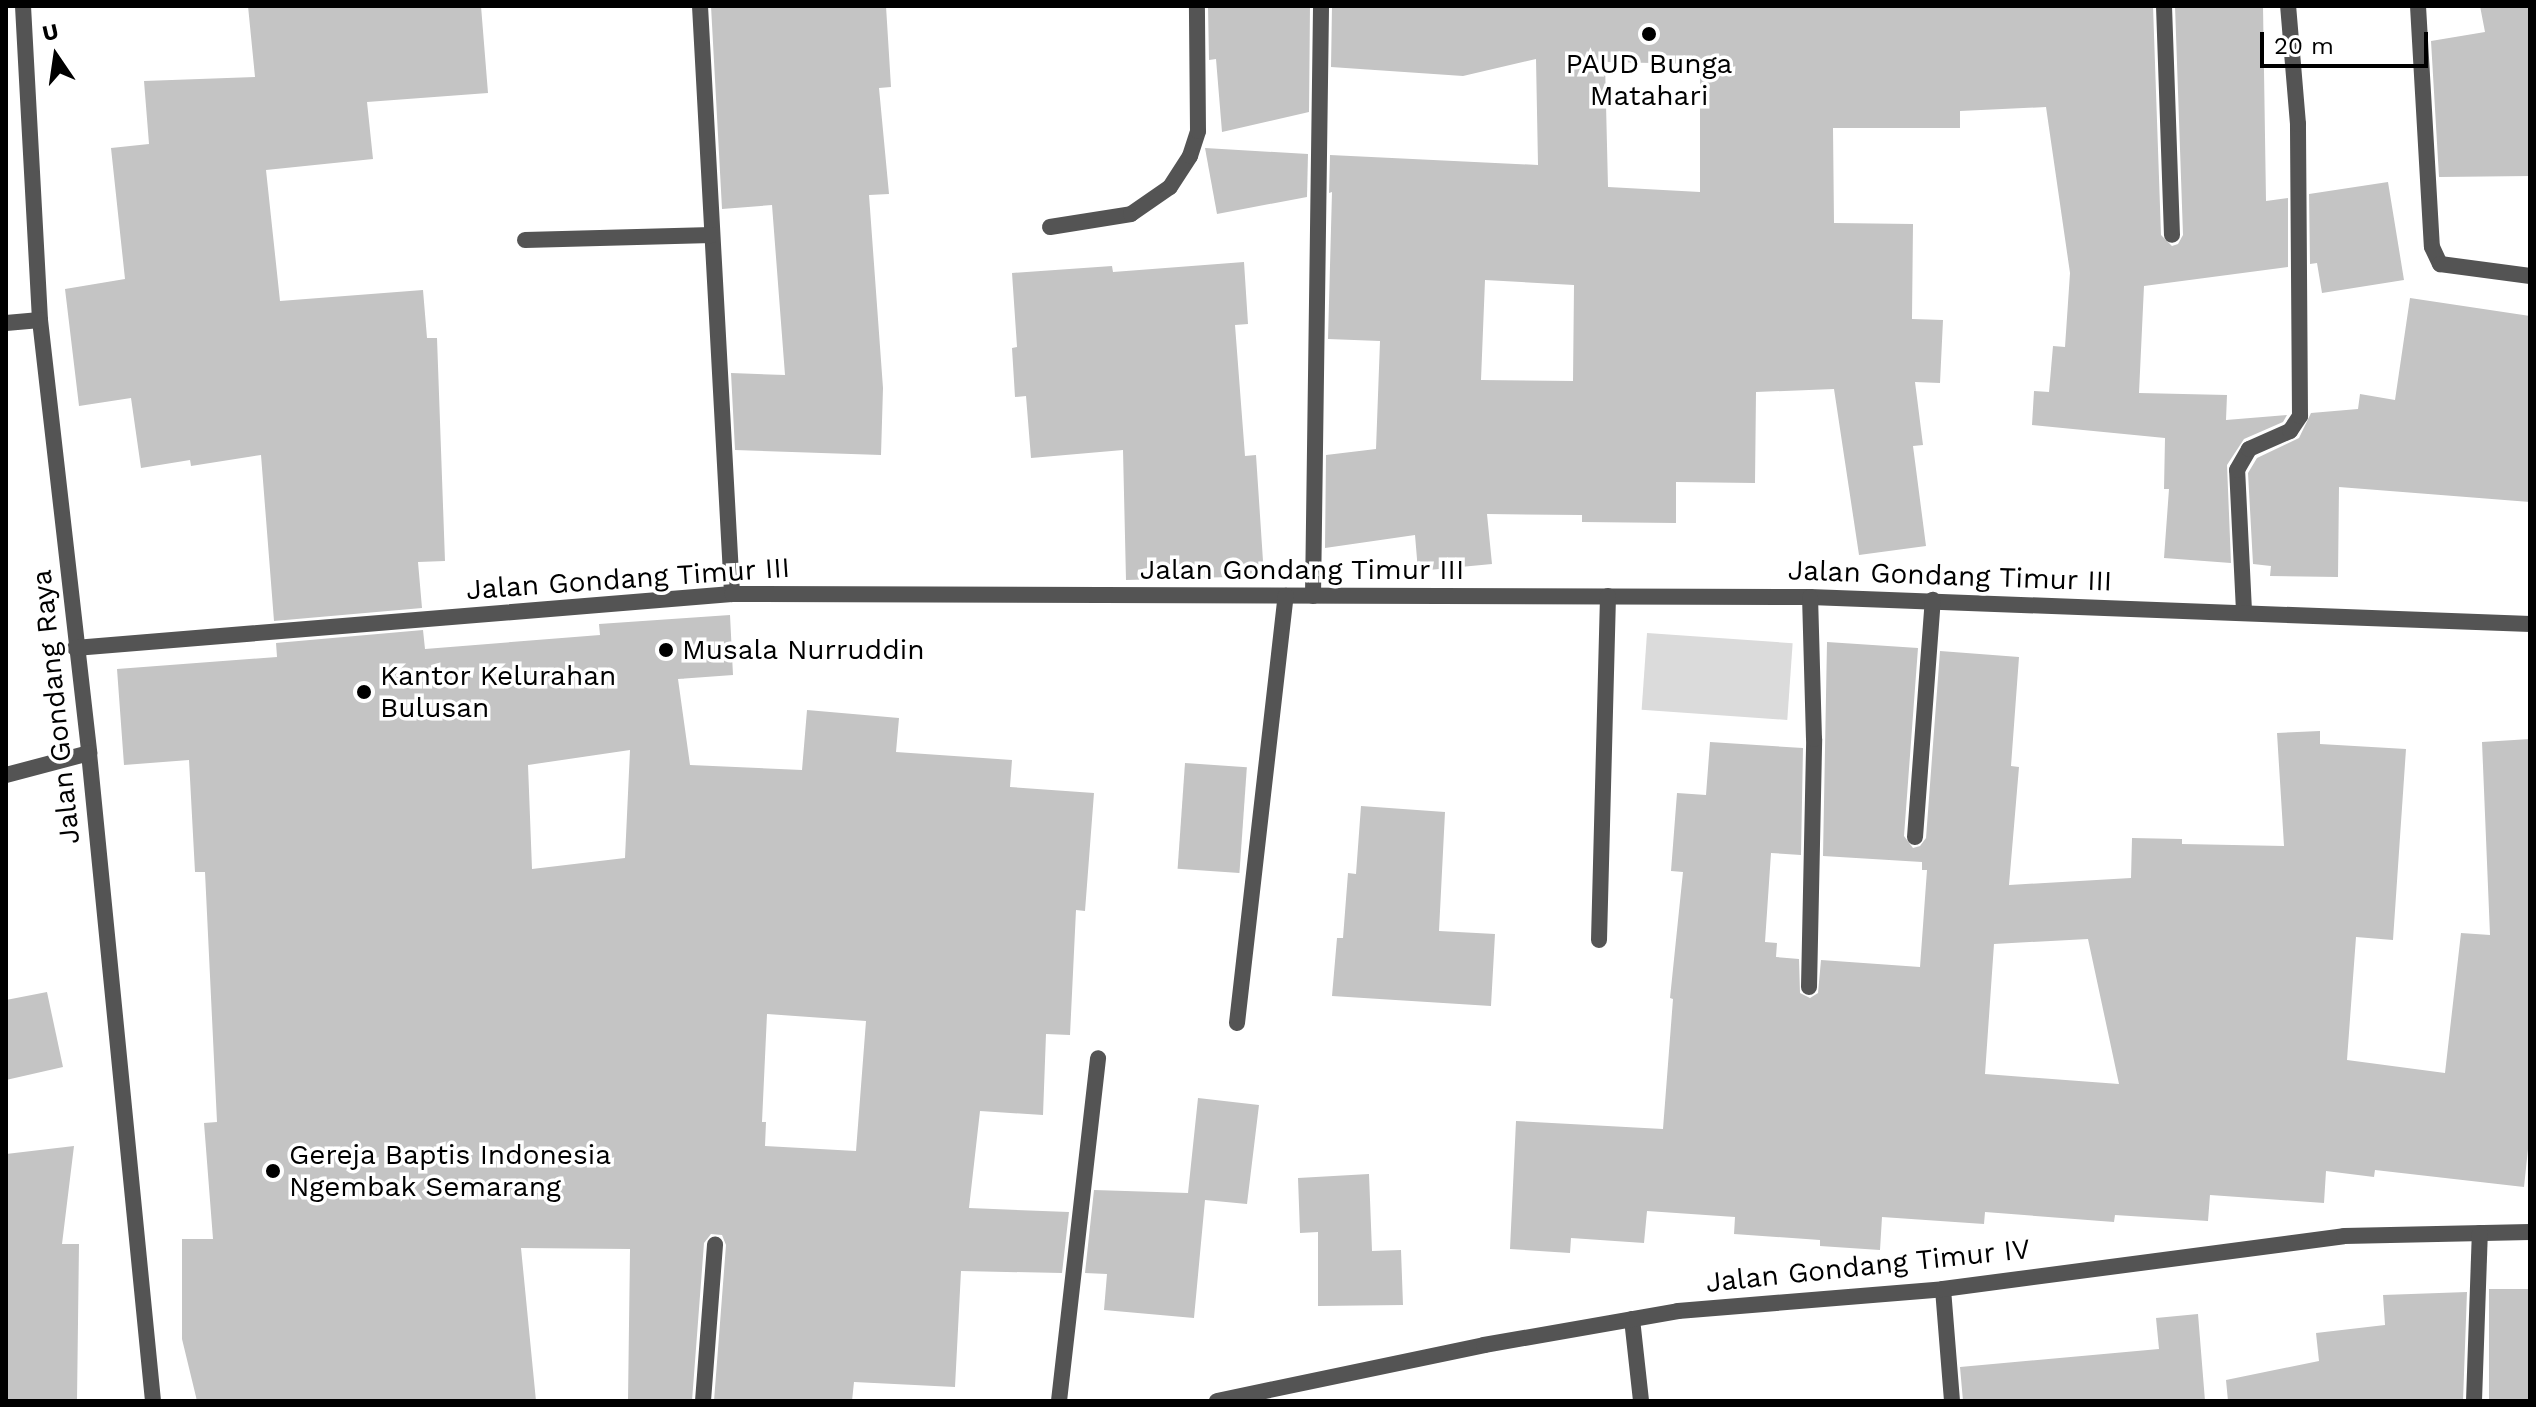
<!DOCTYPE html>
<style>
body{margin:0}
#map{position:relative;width:2536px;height:1407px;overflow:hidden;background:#fff;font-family:"Work Sans",sans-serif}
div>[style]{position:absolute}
.green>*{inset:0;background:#dbdbdb;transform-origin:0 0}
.building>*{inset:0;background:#c4c4c4;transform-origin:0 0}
.service>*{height:16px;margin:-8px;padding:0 8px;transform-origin:8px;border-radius:8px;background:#545454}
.minor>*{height:16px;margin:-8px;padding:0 8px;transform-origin:8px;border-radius:8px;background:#545454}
.dots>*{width:22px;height:22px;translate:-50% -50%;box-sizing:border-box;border:4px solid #fff;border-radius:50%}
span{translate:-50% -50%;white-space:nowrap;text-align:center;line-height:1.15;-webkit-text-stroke:7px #fff;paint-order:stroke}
.poi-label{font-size:28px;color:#000}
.left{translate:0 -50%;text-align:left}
.street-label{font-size:28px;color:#000}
.frame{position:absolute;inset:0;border:8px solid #000;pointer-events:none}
.north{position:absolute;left:16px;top:16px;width:80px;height:80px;-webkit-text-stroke:6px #fff;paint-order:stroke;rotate:347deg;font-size:22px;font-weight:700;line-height:32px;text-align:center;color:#000}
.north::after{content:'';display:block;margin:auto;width:28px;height:36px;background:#000;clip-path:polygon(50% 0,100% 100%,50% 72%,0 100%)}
.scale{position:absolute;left:2260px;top:32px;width:168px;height:36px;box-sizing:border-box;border:4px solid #000;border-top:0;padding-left:10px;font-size:24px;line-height:28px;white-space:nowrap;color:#000;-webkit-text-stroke:6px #fff;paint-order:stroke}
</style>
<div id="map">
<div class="green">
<i style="left:1647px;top:633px;width:146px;height:77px;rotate:4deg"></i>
</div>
<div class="building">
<i style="clip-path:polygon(248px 6px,481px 6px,488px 93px,367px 102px,373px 159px,266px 170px,280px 301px,423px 290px,427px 338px,437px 338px,445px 561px,418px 562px,422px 608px,274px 621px,261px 455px,191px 466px,190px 460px,141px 468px,131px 398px,79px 406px,65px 289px,125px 279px,111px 148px,149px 144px,144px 81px,255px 77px)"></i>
<i style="clip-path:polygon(711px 6px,886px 6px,891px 87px,879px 88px,889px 194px,869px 195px,883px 388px,881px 455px,735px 450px,731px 373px,785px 375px,772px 205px,722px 209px)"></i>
<i style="clip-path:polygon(1208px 6px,1310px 6px,1309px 112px,1222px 132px,1216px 59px,1209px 60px)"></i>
<i style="clip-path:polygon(evenodd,1332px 6px,2153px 6px,2161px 235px,2172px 246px,2178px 244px,2183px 235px,2175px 6px,2263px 6px,2266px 201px,2288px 198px,2288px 267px,2144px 286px,2139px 393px,2227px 395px,2226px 420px,2287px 415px,2283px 422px,2244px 439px,2227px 465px,2231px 563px,2164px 558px,2169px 489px,2164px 489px,2165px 438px,2032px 425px,2034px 391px,2049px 392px,2053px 346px,2065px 347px,2070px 273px,2046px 107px,1960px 111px,1960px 128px,1833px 128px,1834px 223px,1913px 224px,1912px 319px,1943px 320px,1940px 383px,1915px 382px,1923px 445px,1913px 446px,1926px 546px,1859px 555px,1834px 389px,1756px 392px,1755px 483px,1676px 482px,1676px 523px,1582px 522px,1582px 515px,1487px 514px,1492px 564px,1418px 571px,1415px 535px,1325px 548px,1326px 455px,1376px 449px,1380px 341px,1328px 339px,1332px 192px,1329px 193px,1330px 155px,1538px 165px,1536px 59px,1463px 76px,1331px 67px,1332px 6px,1605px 62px,1700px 64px,1700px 192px,1608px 187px,1605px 62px,1332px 6px,1485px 280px,1574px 285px,1573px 381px,1481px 380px,1485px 280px)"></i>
<i style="clip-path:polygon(2480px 6px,2530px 6px,2530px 176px,2439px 177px,2431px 41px,2485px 32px)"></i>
<i style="clip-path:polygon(1205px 148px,1308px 154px,1307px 197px,1217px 214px)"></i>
<i style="clip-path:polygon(2388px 182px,2404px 280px,2322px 293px,2317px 263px,2310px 264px,2309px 194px)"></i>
<i style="clip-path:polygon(1244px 262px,1248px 324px,1235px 325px,1245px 456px,1256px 455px,1264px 576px,1126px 580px,1123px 450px,1031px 458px,1026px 396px,1015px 397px,1012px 348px,1017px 347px,1012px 273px,1112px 266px,1113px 272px)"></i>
<i style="clip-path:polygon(2410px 298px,2530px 316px,2530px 502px,2339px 487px,2338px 577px,2270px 576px,2271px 566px,2253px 564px,2248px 473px,2257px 458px,2299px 438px,2311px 413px,2358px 409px,2360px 394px,2395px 400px)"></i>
<i style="clip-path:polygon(evenodd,730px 615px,733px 675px,678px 679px,690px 765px,802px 770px,807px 710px,899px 718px,896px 752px,1012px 760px,1010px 787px,1094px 793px,1085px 911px,1076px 910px,1070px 1035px,1046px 1034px,1043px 1115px,980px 1111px,969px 1208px,1069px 1212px,1062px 1273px,961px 1271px,955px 1387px,854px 1382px,852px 1401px,714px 1401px,726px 1245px,722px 1235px,711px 1234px,704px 1243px,692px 1401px,628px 1401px,630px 1249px,521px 1248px,536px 1401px,197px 1401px,182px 1339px,182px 1239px,213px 1239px,204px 1123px,217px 1122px,205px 872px,195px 872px,189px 760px,124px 765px,117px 669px,277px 657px,276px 643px,423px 630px,425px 649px,600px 635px,599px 624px,730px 615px,630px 750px,625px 858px,532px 869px,528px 765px,630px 750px,730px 615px,767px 1014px,866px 1021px,856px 1151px,765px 1146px,766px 1122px,762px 1122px,767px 1014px)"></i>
<i style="clip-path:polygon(evenodd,1827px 642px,1918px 648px,1904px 836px,1913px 848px,1920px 846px,1926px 838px,1940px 651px,2019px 657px,2011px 766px,2019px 767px,2009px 885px,2131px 878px,2132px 838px,2182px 839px,2182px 844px,2284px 846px,2277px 733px,2320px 731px,2320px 744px,2406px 749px,2393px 940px,2356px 937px,2347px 1060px,2445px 1073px,2461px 933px,2490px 935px,2482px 742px,2530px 739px,2530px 1130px,2524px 1187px,2375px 1170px,2374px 1177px,2326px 1171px,2324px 1203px,2210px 1195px,2208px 1221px,2115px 1215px,2114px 1222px,1985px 1212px,1984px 1224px,1882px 1217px,1880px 1250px,1820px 1246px,1820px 1240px,1734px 1234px,1735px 1217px,1647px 1211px,1644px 1243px,1571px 1238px,1570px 1253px,1510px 1249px,1516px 1121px,1663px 1129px,1673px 999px,1670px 998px,1683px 872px,1671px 871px,1677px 793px,1706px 795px,1710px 742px,1803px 748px,1801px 855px,1771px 853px,1765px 942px,1777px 943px,1776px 957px,1799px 959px,1800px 993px,1810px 998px,1818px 993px,1821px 960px,1920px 967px,1927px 870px,1922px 870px,1922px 862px,1823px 856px,1827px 642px,2088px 939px,2119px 1084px,1985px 1074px,1994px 944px,2088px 939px)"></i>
<i style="left:1185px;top:763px;width:62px;height:106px;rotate:4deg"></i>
<i style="clip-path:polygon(1361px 806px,1445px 812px,1439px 931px,1495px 934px,1491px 1006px,1332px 996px,1337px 938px,1343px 938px,1348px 873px,1356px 874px)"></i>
<i style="clip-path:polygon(47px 992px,63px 1067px,6px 1080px,6px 1000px)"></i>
<i style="clip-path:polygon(1198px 1098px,1259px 1105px,1247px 1204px,1205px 1200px,1194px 1318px,1104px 1310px,1107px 1274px,1085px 1273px,1094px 1190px,1188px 1193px)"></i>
<i style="clip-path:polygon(74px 1146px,62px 1244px,79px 1244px,77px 1401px,6px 1401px,6px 1154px)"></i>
<i style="clip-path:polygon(1369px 1174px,1372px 1251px,1401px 1250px,1403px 1305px,1318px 1306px,1318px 1232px,1300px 1233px,1298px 1178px)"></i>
<i style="left:2530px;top:1289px;width:112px;height:41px;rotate:90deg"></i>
<i style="clip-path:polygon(2467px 1292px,2463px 1401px,2228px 1401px,2226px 1380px,2319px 1361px,2316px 1333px,2385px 1325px,2383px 1295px)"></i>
<i style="clip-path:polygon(2198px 1314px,2205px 1401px,1963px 1401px,1960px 1367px,2159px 1349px,2156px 1318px)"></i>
</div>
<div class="service">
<i style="left:1943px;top:1289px;width:112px;rotate:85.4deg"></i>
</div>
<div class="minor">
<i style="left:23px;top:6px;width:314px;rotate:86.9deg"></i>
<i style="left:40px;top:320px;width:436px;rotate:83.5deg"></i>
<i style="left:89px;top:753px;width:651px;rotate:84.36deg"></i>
<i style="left:700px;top:6px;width:589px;rotate:86.88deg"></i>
<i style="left:2164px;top:6px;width:229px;rotate:88deg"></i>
<i style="left:2418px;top:6px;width:241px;rotate:86.7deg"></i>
<i style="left:2432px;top:247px;width:19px;rotate:65deg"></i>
<i style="left:2440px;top:264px;width:91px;rotate:7.6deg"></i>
<i style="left:1050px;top:227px;width:82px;rotate:-9.1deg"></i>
<i style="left:1131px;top:214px;width:47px;rotate:-34.7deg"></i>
<i style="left:1170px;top:187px;width:37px;rotate:-57deg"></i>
<i style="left:1190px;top:156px;width:26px;rotate:-72deg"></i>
<i style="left:1198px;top:131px;width:125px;rotate:-90.5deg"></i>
<i style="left:525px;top:240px;width:187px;rotate:-1.5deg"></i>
<i style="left:6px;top:323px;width:34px;rotate:-5deg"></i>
<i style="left:1313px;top:596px;width:590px;rotate:-89.22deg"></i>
<i style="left:2244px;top:611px;width:141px;rotate:-92.8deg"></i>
<i style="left:2237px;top:470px;width:24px;rotate:-60deg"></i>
<i style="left:2249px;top:449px;width:45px;rotate:-23.7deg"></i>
<i style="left:2290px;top:431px;width:18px;rotate:-56deg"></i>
<i style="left:2300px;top:416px;width:292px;rotate:-90.4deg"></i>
<i style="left:2298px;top:124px;width:118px;rotate:-94.8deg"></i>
<i style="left:75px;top:648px;width:659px;rotate:-4.7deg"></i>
<i style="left:732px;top:594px;width:1078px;rotate:0.16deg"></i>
<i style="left:1810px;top:597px;width:721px;rotate:2.15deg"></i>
<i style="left:6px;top:775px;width:86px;rotate:-14.8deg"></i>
<i style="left:1915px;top:837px;width:238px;rotate:-85.7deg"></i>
<i style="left:1599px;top:940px;width:344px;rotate:-88.5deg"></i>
<i style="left:1809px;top:987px;width:248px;rotate:-88.8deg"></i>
<i style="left:1814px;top:739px;width:142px;rotate:-91.6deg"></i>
<i style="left:1237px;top:1023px;width:430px;rotate:-83.5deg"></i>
<i style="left:1632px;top:1319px;width:82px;rotate:83.7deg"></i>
<i style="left:703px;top:1401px;width:157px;rotate:-85.6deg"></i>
<i style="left:1059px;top:1401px;width:345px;rotate:-83.5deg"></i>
<i style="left:1217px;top:1401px;width:273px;rotate:-11.8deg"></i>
<i style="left:1484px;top:1345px;width:197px;rotate:-9.9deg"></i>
<i style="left:1678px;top:1311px;width:266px;rotate:-4.7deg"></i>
<i style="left:1943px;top:1289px;width:404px;rotate:-7.5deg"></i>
<i style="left:2344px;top:1236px;width:186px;rotate:-1.2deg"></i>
<i style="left:2474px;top:1401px;width:168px;rotate:-88deg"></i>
</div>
<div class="dots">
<i style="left:1649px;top:34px;background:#000"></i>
<i style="left:666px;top:650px;background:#000"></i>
<i style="left:364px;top:692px;background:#000"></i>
<i style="left:273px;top:1171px;background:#000"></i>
</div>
<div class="poi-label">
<span style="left:1649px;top:80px">PAUD Bunga<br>Matahari</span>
<span class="left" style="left:682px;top:650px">Musala Nurruddin</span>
<span class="left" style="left:380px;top:692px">Kantor Kelurahan<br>Bulusan</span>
<span class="left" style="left:289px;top:1171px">Gereja Baptis Indonesia<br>Ngembak Semarang</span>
</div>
<div class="street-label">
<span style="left:1302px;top:570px">Jalan Gondang Timur III</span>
<span style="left:1950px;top:576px;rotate:2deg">Jalan Gondang Timur III</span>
<span style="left:628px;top:579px;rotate:-4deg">Jalan Gondang Timur III</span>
<span style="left:56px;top:707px;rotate:-96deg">Jalan Gondang Raya</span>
<span style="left:1868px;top:1266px;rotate:-6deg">Jalan Gondang Timur IV</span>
</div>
<div class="frame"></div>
<div class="north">U</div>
<div class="scale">20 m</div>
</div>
